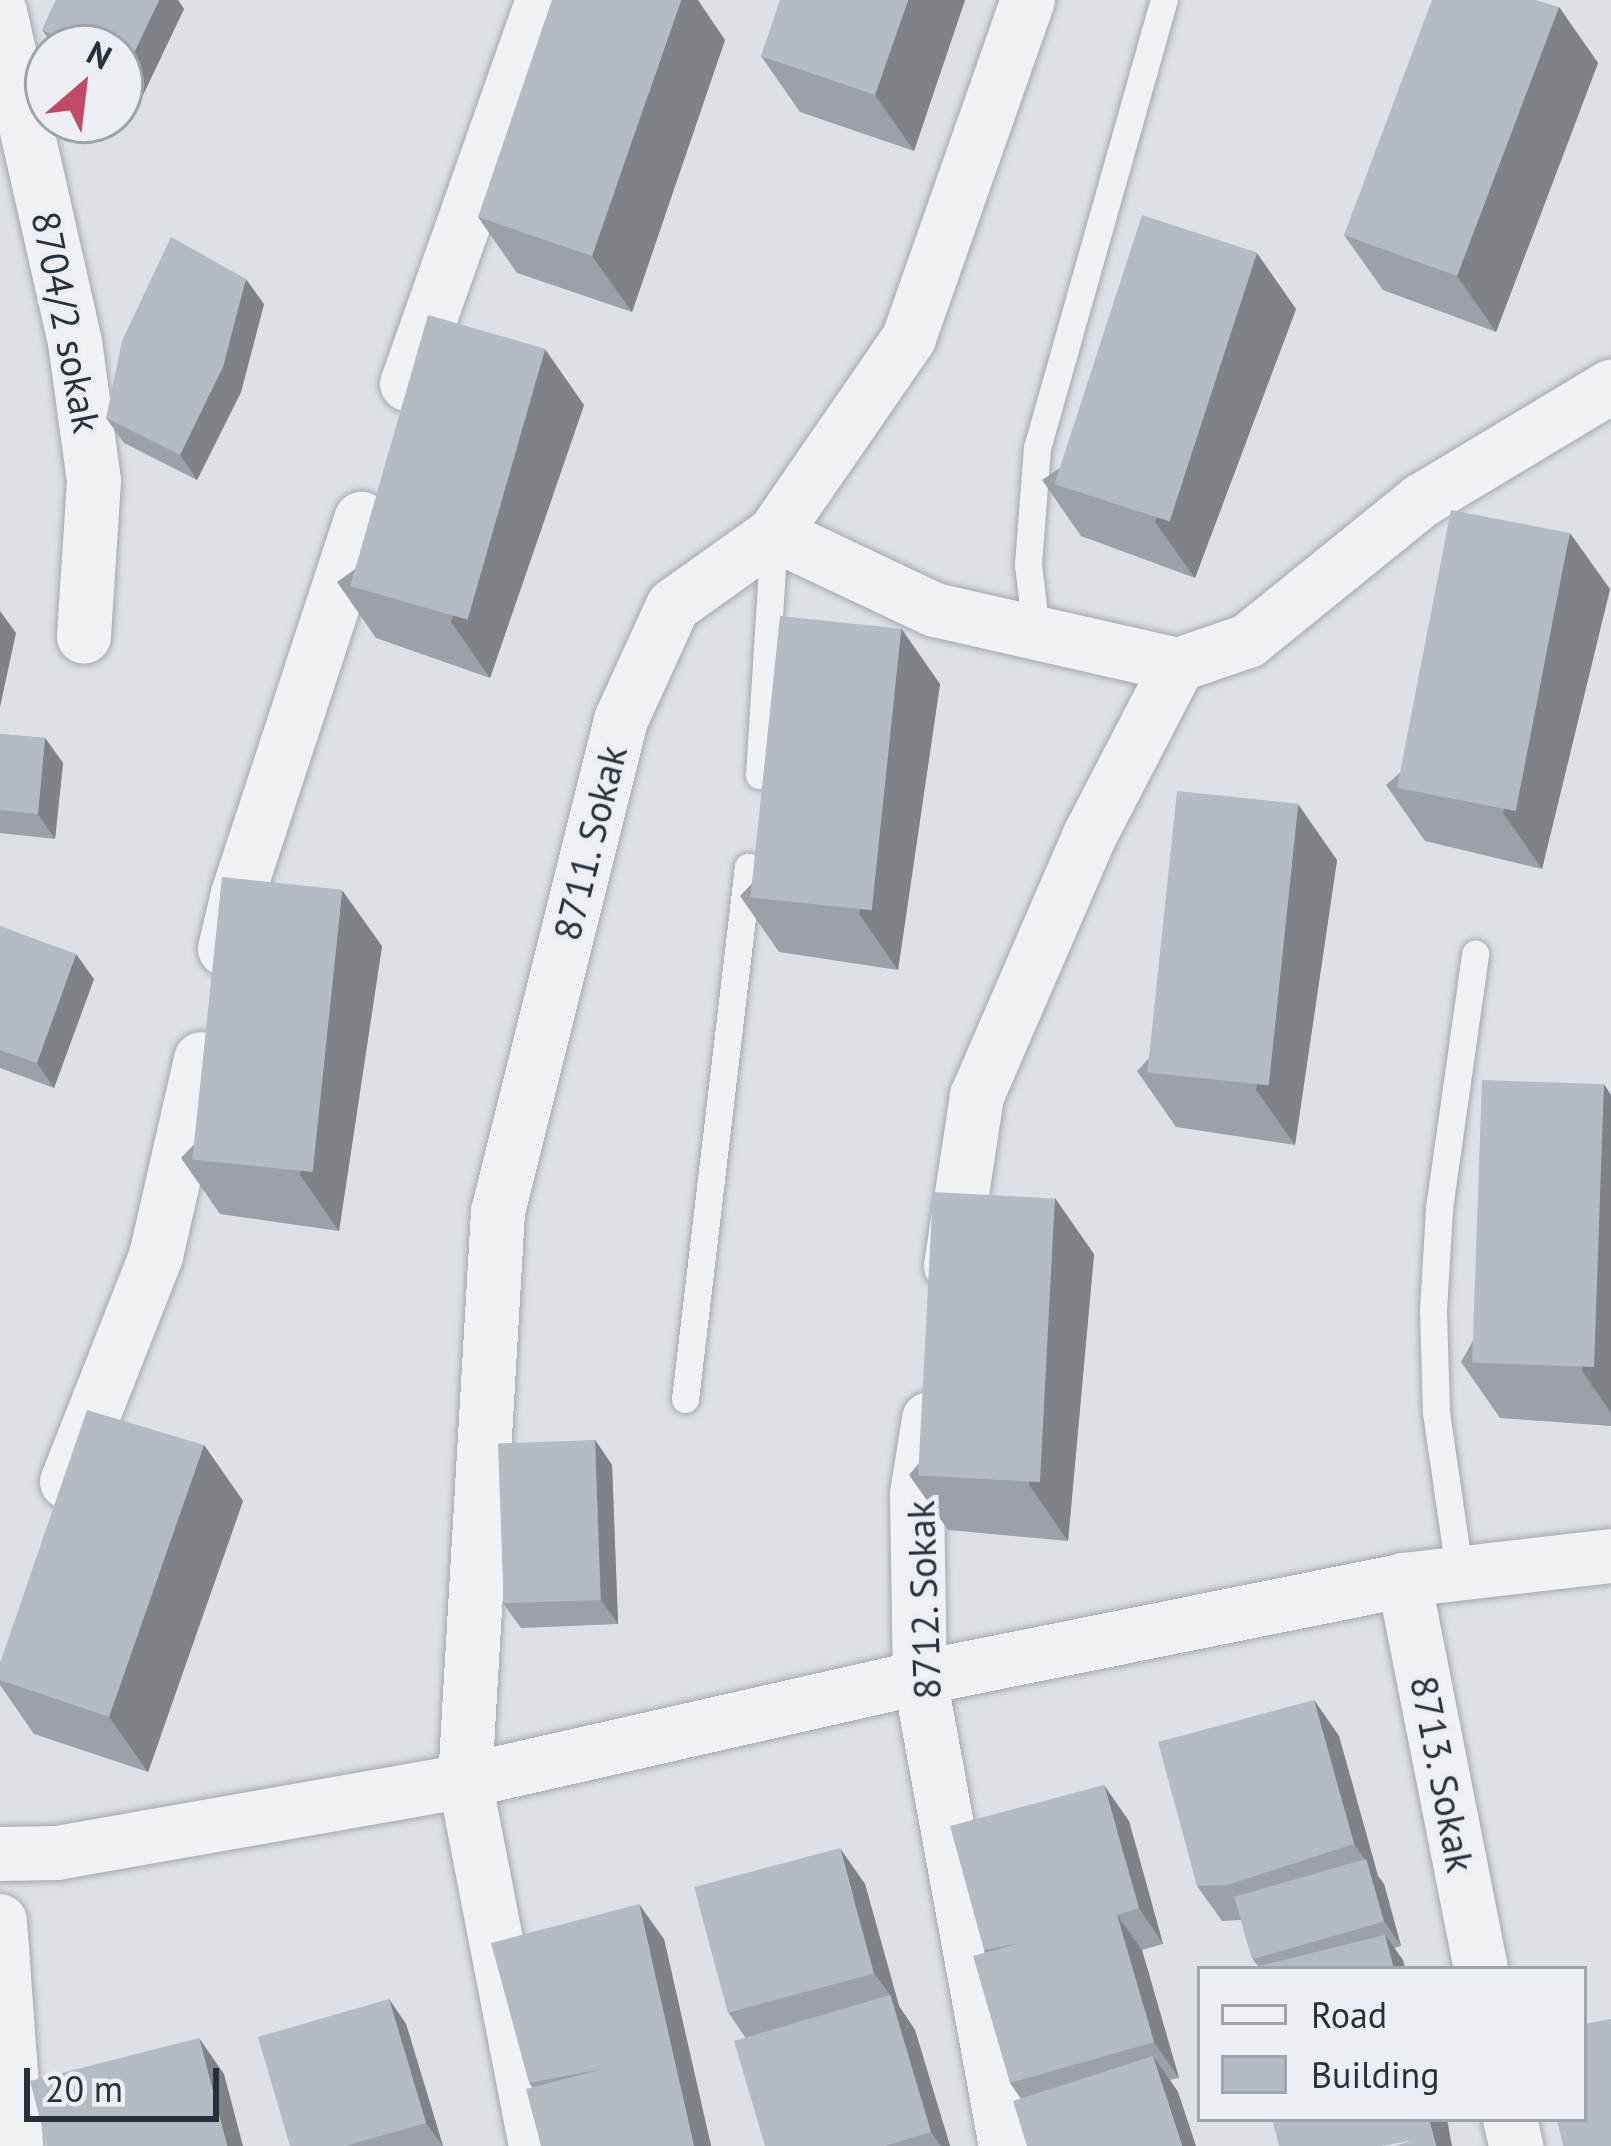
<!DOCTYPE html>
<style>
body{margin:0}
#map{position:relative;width:1611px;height:2146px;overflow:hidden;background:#dde1e6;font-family:"PT Sans",sans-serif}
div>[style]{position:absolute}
.roads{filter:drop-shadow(0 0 3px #a3a9af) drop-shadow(0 0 3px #a3a9af)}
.lane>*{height:27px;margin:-13.5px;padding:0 13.5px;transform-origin:13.5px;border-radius:13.5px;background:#f0f2f5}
.street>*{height:54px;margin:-27px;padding:0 27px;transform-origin:27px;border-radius:27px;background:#f0f2f5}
.wall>*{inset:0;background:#9ca1a7}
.shaded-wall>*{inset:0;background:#7f8388}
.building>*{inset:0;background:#b5bbc2;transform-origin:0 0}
span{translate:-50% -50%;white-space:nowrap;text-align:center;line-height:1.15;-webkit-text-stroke:9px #ecf0f4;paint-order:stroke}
.street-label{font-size:39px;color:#28313b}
.legend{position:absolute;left:1197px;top:1966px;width:390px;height:156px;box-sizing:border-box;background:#ecf0f4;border:3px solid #9ea4aa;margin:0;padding:15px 21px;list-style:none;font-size:36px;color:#28313b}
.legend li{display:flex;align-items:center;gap:24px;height:60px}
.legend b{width:60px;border:3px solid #9ea4aa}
.north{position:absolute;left:24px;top:24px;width:120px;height:120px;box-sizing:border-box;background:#ecf0f4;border:3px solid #9ea4aa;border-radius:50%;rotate:28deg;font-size:33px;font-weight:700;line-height:48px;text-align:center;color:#28313b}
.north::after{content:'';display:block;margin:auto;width:42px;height:54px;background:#c34a66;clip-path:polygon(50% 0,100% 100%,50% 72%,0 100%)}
.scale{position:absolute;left:24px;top:2068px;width:195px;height:54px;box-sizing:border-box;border:6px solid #28313b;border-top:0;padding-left:15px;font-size:36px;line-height:42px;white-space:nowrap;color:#28313b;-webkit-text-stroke:9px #ecf0f4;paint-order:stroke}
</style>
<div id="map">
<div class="roads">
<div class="lane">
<i style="left:1036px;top:632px;width:68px;rotate:-96.7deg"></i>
<i style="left:1028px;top:564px;width:116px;rotate:-85.6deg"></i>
<i style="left:1037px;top:448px;width:466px;rotate:-74.2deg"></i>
<i style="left:759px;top:775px;width:241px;rotate:-86.4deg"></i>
<i style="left:685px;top:1399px;width:536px;rotate:-83.25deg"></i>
<i style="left:1459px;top:1570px;width:160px;rotate:-98.3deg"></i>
<i style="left:1436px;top:1412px;width:102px;rotate:-91.7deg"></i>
<i style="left:1433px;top:1310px;width:102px;rotate:-86.6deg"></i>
<i style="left:1439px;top:1208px;width:257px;rotate:-81.9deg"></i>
</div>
<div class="street">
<i style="left:0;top:12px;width:338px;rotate:77.2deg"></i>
<i style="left:75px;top:342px;width:140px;rotate:82.2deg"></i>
<i style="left:94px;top:481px;width:156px;rotate:93.7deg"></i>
<i style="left:407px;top:384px;width:407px;rotate:-70.5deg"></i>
<i style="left:774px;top:534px;width:238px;rotate:-55.4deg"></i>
<i style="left:909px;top:338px;width:358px;rotate:-70.6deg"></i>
<i style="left:225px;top:949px;width:57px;rotate:-76.7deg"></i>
<i style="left:238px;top:894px;width:395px;rotate:-71.8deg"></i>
<i style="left:951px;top:1266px;width:172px;rotate:-81.3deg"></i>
<i style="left:977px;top:1096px;width:282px;rotate:-66.6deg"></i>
<i style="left:1089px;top:837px;width:194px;rotate:-62.6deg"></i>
<i style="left:929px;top:1419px;width:76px;rotate:99.1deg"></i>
<i style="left:917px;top:1494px;width:184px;rotate:89.1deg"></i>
<i style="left:920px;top:1678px;width:476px;rotate:79.6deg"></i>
<i style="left:67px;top:1482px;width:243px;rotate:-68.5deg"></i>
<i style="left:156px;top:1256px;width:202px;rotate:-77.1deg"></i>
<i style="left:1404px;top:1580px;width:397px;rotate:78.8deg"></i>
<i style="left:0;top:1854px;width:57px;rotate:-1deg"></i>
<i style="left:57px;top:1853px;width:414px;rotate:-10deg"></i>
<i style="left:465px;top:1781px;width:467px;rotate:-12.8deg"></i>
<i style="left:920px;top:1678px;width:494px;rotate:-11.4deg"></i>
<i style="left:1404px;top:1580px;width:208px;rotate:-6.6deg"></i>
<i style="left:0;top:1921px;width:226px;rotate:85.9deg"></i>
<i style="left:1510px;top:2119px;width:28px;rotate:77deg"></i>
<i style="left:536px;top:2146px;width:372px;rotate:-101deg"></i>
<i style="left:465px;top:1781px;width:570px;rotate:-86.68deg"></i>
<i style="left:498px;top:1212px;width:507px;rotate:-75.96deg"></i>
<i style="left:621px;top:720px;width:125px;rotate:-65.5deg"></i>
<i style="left:673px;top:606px;width:124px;rotate:-35.5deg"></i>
<i style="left:774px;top:534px;width:178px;rotate:25.3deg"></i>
<i style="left:935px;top:610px;width:249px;rotate:12.8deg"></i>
<i style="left:1178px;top:665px;width:74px;rotate:-18.9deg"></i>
<i style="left:1248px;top:641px;width:223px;rotate:-39deg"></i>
<i style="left:1421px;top:501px;width:222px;rotate:-31deg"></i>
</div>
</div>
<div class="wall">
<i style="clip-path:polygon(56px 0,178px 0,184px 9px,143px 95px,120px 84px,120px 48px,55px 48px,42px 30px)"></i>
<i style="clip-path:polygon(965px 0,914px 151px,800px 112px,761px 56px)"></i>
<i style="clip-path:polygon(1559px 7px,1598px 63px,1496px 332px,1383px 290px,1344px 235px)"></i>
<i style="clip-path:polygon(725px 40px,632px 312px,517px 273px,478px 217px)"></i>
<i style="clip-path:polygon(264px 304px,241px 392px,197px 480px,124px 443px,106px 418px)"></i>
<i style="clip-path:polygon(1296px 309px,1195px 578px,1081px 536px,1042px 480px)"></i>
<i style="clip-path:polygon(584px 405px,490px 678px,376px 638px,337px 582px)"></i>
<i style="clip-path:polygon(1610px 589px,1542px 869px,1425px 841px,1386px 785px)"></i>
<i style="clip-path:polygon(940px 684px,898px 970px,779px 952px,740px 896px)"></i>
<i style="clip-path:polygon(0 734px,45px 738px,63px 763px,55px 839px,0 833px)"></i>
<i style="clip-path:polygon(1337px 860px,1295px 1145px,1176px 1127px,1137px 1071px)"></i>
<i style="clip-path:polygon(0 926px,94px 979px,54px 1088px,0 1068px)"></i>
<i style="clip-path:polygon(382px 946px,339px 1231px,220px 1214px,181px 1158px)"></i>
<i style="clip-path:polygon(1611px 1095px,1611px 1426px,1500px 1418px,1461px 1362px)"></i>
<i style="clip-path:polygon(1094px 1254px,1068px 1541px,948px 1530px,909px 1475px)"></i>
<i style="clip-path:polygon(595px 1440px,612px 1465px,618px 1624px,521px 1628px,503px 1603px)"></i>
<i style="clip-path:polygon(204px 1445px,243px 1501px,148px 1772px,34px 1734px,0 1685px,0 1663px)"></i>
<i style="clip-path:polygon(1314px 1700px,1339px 1736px,1378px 1876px,1384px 1884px,1401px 1946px,1394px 1948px,1403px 1960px,1405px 1969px,1247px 1969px,1258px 1966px,1252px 1958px,1241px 1920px,1222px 1921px,1197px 1886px)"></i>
<i style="clip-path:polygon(1129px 1821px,1163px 1944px,1142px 1950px,1179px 2078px,1170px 2080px,1178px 2092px,1021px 2099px,1010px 2083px,984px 1950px)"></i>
<i style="clip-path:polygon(865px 1884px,899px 2006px,915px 2030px,950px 2146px,765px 2146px,745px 2037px,728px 2012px)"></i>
<i style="clip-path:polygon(664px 1939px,711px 2146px,541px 2146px,532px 2087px,529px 2083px)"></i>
<i style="clip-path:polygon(389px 1999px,406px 2024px,443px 2146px,290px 2146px)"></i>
</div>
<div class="shaded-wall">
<i style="clip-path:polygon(159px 0,178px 0,184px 9px,143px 95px,126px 70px)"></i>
<i style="clip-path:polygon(681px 0,698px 0,725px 40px,632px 312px,592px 256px)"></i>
<i style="clip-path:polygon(908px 0,965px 0,914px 151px,875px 95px)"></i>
<i style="clip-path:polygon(1559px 7px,1598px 63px,1496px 332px,1457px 276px)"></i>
<i style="clip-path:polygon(1257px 253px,1296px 309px,1195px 578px,1155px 522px)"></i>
<i style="clip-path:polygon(246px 279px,264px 304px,241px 392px,197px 480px,180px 455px)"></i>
<i style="clip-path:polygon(545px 349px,584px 405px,490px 678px,451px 622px)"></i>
<i style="clip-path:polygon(1570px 533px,1610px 589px,1542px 869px,1503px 813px)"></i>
<i style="clip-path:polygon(0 611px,16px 633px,0 707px)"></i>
<i style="clip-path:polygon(901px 628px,940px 684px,898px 970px,859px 914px)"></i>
<i style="clip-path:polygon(45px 738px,63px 763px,55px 839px,38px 814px)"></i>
<i style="clip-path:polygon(1298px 804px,1337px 860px,1295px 1145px,1256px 1090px)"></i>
<i style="clip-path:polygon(342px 890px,382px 946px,339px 1231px,300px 1175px)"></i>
<i style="clip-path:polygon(76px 954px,94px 979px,54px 1088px,37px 1063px)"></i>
<i style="clip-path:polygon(1604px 1084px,1611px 1095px,1611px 1413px,1582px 1371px)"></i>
<i style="clip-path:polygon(1055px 1198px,1094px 1254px,1068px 1541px,1029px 1485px)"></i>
<i style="clip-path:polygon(595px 1440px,612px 1465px,618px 1624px,601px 1600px)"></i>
<i style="clip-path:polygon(204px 1445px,243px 1501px,148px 1772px,109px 1717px)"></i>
<i style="clip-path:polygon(1314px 1700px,1339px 1736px,1378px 1876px,1384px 1884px,1401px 1946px,1384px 1921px,1367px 1862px,1354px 1844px)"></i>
<i style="clip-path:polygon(1104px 1785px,1129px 1821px,1163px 1944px,1139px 1908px)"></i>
<i style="clip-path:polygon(840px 1848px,865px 1884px,899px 2006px,915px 2030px,950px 2146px,941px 2146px,931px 2132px,891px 1996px,874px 1973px)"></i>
<i style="clip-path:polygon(639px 1904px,664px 1939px,711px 2146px,694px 2146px)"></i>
<i style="clip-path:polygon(1117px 1915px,1142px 1950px,1179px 2078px,1154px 2042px)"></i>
<i style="clip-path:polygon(1385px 1935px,1403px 1960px,1405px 1969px,1394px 1969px)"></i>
<i style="clip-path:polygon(389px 1999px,406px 2024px,443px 2146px,426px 2123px)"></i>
<i style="clip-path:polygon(199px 2038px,224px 2074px,243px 2146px,227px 2146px)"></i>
<i style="clip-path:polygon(1153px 2056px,1178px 2092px,1196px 2146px,1182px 2146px)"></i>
<i style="clip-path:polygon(1429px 2119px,1447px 2119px,1452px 2146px,1436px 2146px)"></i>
</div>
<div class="building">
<i style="clip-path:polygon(56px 0,159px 0,126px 70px,120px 67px,120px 48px,80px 48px,42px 30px)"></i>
<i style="clip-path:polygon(552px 0,681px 0,592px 256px,478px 217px)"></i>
<i style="clip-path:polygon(780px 0,908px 0,875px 95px,761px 56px)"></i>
<i style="clip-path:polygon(1432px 0,1536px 0,1559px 7px,1457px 276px,1344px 235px)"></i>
<i style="left:1142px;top:215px;width:121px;height:283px;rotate:18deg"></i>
<i style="clip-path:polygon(171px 237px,246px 279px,223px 367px,180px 455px,106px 418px,122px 341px)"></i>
<i style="left:428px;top:315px;width:122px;height:282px;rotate:16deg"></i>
<i style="left:1451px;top:510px;width:121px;height:283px;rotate:11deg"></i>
<i style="left:780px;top:616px;width:122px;height:283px;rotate:6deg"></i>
<i style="clip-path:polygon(0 734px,45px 738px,38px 814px,0 810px)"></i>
<i style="left:1177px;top:791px;width:122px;height:283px;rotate:6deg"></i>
<i style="left:222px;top:877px;width:121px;height:284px;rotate:6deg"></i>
<i style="clip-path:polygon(0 926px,76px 954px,37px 1063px,0 1050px)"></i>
<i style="left:1482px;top:1080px;width:122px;height:283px;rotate:2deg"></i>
<i style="left:933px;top:1192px;width:122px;height:284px;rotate:3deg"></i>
<i style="clip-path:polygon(87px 1410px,204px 1445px,109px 1717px,0 1680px,0 1663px)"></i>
<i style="left:595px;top:1440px;width:160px;height:97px;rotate:88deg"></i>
<i style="clip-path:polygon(1314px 1700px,1354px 1844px,1227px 1885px,1197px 1886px,1158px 1742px)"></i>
<i style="clip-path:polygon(1104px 1785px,1139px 1908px,1117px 1915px,1154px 2042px,1010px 2083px,973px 1956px,1020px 1943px,984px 1950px,950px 1826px)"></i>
<i style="left:840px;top:1848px;width:130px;height:151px;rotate:75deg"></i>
<i style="left:1366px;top:1859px;width:65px;height:137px;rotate:74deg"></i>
<i style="clip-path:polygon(639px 1904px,694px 2146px,541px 2146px,526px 2089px,607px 2068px,529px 2083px,491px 1943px)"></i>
<i style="clip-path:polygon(1385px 1935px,1394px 1969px,1247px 1969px)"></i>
<i style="clip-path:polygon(890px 1995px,931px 2132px,885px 2146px,765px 2146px,734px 2041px)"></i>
<i style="clip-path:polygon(389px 1999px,426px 2123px,345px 2146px,290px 2146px,258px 2037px)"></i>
<i style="clip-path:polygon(1611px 2019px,1611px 2146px,1563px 2146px,1557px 2119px,1584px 2119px,1584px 2024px)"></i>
<i style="clip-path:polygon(199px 2038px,227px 2146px,47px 2146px,30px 2081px)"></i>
<i style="clip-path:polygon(1153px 2056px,1182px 2146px,1027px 2146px,1013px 2101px)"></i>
<i style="clip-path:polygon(1272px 2119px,1429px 2119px,1436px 2146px,1394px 2146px,1414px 2140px,1382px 2146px,1279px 2146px)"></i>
</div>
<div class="street-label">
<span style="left:66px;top:322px;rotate:79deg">8704/2 sokak</span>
<span style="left:590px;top:843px;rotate:-76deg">8711. Sokak</span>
<span style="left:924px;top:1600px;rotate:-92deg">8712. Sokak</span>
<span style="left:1442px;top:1774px;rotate:79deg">8713. Sokak</span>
</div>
<ul class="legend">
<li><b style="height:15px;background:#f0f2f5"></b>Road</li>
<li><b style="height:33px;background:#b5bbc2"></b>Building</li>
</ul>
<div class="north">N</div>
<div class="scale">20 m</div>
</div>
